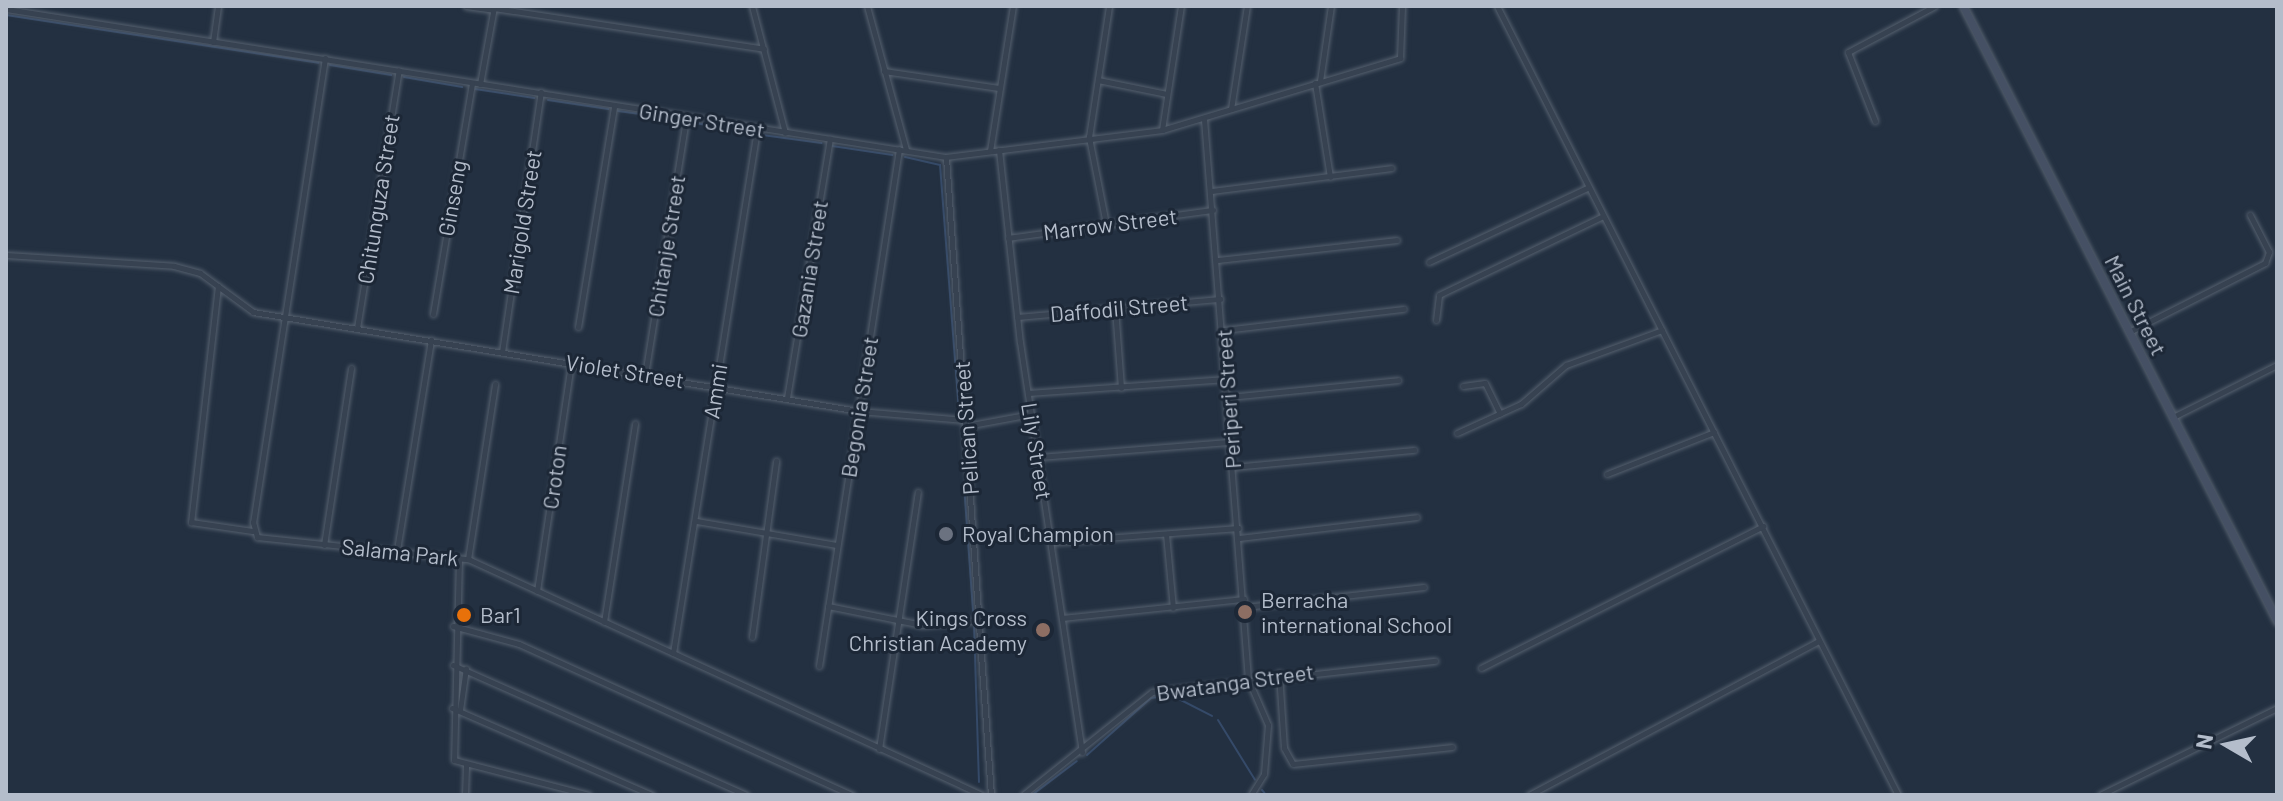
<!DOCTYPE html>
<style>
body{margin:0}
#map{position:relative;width:2283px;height:801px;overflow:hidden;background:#233041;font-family:Barlow,sans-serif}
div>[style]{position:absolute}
.stream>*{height:2px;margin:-1px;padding:0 1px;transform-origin:1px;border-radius:1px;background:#354a69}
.roads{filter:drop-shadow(0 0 2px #55606e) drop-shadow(0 0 2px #55606e)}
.street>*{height:5px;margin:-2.5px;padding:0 2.5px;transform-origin:2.5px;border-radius:2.5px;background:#374251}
.secondary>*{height:7px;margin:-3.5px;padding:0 3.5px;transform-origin:3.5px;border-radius:3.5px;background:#455064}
.dots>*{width:22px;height:22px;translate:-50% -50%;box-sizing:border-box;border:4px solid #1c2736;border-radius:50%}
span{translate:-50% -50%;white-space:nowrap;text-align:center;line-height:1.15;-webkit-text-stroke:6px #1c2736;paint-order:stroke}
.street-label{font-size:22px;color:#b4bdcb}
.poi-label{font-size:22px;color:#b4bdcb}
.left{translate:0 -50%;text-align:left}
.right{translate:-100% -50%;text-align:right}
.frame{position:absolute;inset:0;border:8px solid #b4bdcb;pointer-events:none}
.north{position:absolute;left:2187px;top:705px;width:80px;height:80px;-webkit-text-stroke:6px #1c2736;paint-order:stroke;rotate:279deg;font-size:22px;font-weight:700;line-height:32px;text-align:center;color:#b4bdcb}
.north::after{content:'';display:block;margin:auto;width:28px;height:36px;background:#b4bdcb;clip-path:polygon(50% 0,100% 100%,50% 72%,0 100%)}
</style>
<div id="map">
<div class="stream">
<i style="left:6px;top:15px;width:316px;rotate:8.7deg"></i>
<i style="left:330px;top:65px;width:62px;rotate:9.3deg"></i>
<i style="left:404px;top:77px;width:59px;rotate:9.8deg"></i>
<i style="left:475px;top:89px;width:60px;rotate:8.7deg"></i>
<i style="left:548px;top:100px;width:61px;rotate:8.5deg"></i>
<i style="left:618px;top:111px;width:60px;rotate:7.7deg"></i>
<i style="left:689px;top:122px;width:61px;rotate:9.5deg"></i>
<i style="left:762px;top:135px;width:60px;rotate:7.7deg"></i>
<i style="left:832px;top:146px;width:61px;rotate:8.5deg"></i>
<i style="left:905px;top:157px;width:36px;rotate:13deg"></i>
<i style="left:940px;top:165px;width:249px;rotate:85.6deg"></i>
<i style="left:964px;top:485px;width:126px;rotate:85.9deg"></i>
<i style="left:974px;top:624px;width:158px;rotate:88.2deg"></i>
<i style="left:1171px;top:695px;width:46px;rotate:27.1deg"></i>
<i style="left:1218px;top:720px;width:70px;rotate:58.3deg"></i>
<i style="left:1087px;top:755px;width:86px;rotate:-41.7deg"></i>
<i style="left:1151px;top:698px;width:87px;rotate:-8.6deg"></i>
<i style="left:1262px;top:790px;width:6px;rotate:51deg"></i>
<i style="left:1032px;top:795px;width:56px;rotate:-37.1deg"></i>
</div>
<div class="roads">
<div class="street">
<i style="left:466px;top:6px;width:27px;rotate:8deg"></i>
<i style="left:752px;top:6px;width:131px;rotate:75.4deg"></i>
<i style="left:867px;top:6px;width:149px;rotate:74.8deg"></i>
<i style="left:1497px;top:6px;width:885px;rotate:63.06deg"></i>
<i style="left:494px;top:8px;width:273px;rotate:8.6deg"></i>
<i style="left:6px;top:9px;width:952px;rotate:8.95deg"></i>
<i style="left:946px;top:157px;width:218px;rotate:-7.1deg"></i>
<i style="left:1162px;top:130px;width:249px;rotate:-16.8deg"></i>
<i style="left:1400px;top:58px;width:52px;rotate:-87.8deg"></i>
<i style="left:213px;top:42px;width:36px;rotate:-82deg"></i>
<i style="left:325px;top:58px;width:470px;rotate:98.8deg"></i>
<i style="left:253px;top:522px;width:16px;rotate:75deg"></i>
<i style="left:257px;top:537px;width:212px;rotate:6deg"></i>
<i style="left:468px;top:559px;width:566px;rotate:24.66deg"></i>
<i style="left:884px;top:71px;width:116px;rotate:8.4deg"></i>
<i style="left:1098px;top:80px;width:70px;rotate:11.5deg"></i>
<i style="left:1320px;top:81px;width:76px;rotate:-81.7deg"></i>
<i style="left:1315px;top:83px;width:95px;rotate:80.9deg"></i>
<i style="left:480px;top:84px;width:78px;rotate:-79.7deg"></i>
<i style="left:1231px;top:109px;width:104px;rotate:-81.2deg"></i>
<i style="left:1204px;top:119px;width:562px;rotate:85.51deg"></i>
<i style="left:1248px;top:679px;width:50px;rotate:66.5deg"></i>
<i style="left:1268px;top:725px;width:49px;rotate:94.7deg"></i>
<i style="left:1264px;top:774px;width:25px;rotate:122deg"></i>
<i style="left:1875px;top:121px;width:74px;rotate:-111.4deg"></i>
<i style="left:1848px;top:52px;width:98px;rotate:-27.9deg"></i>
<i style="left:1162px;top:130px;width:125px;rotate:-81.3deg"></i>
<i style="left:999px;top:150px;width:193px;rotate:83.8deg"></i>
<i style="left:1020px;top:342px;width:415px;rotate:81.4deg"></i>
<i style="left:990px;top:151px;width:147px;rotate:-81deg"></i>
<i style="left:946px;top:157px;width:640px;rotate:85.97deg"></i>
<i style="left:1212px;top:191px;width:181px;rotate:-7.3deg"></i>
<i style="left:1106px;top:224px;width:89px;rotate:-101.1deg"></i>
<i style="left:1089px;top:137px;width:133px;rotate:-81.3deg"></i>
<i style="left:1008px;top:238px;width:207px;rotate:-7.8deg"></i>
<i style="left:6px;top:255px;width:168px;rotate:3.7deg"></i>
<i style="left:174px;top:266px;width:27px;rotate:15deg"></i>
<i style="left:200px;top:273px;width:66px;rotate:36.3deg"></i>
<i style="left:253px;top:312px;width:614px;rotate:9.28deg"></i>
<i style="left:859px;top:411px;width:106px;rotate:4.9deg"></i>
<i style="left:1218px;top:260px;width:180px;rotate:-6.4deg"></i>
<i style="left:1429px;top:262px;width:174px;rotate:-25.1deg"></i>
<i style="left:218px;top:286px;width:238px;rotate:96.5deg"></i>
<i style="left:191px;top:522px;width:62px;rotate:8.4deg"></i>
<i style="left:1115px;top:308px;width:80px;rotate:85.7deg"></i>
<i style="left:433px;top:314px;width:234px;rotate:-80.4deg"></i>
<i style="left:1017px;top:317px;width:204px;rotate:-5.1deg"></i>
<i style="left:1436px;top:320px;width:25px;rotate:-83deg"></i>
<i style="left:1439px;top:295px;width:182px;rotate:-25.7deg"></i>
<i style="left:578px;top:327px;width:224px;rotate:-80.7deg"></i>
<i style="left:357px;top:328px;width:261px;rotate:-80.8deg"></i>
<i style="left:1224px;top:330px;width:181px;rotate:-6.7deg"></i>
<i style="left:2129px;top:332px;width:153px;rotate:-26.9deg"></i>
<i style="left:2265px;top:263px;width:12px;rotate:-70deg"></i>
<i style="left:2269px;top:252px;width:42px;rotate:-117.2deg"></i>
<i style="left:502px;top:352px;width:263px;rotate:-81.5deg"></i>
<i style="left:645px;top:375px;width:260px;rotate:-80.9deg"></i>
<i style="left:1463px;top:386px;width:22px;rotate:-8deg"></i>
<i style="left:1485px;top:383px;width:34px;rotate:64deg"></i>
<i style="left:1028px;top:393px;width:199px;rotate:-4deg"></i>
<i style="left:1229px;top:397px;width:170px;rotate:-5.7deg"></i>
<i style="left:787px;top:398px;width:263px;rotate:-80.6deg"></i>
<i style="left:2173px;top:417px;width:116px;rotate:-26.6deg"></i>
<i style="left:966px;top:426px;width:66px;rotate:-10.5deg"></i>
<i style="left:1457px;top:433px;width:70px;rotate:-24.4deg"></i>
<i style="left:1521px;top:404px;width:60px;rotate:-40.9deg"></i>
<i style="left:1566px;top:365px;width:102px;rotate:-20deg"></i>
<i style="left:1039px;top:457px;width:193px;rotate:-4.5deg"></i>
<i style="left:1233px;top:467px;width:182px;rotate:-5.4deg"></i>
<i style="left:1607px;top:474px;width:115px;rotate:-21.4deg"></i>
<i style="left:696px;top:521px;width:143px;rotate:9.7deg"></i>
<i style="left:1166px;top:534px;width:74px;rotate:84.6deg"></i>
<i style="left:1239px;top:538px;width:179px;rotate:-6.7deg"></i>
<i style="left:1052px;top:542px;width:187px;rotate:-4.3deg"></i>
<i style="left:324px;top:545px;width:179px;rotate:-81.3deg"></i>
<i style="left:397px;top:550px;width:213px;rotate:-80.8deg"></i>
<i style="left:459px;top:558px;width:202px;rotate:91.4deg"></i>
<i style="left:454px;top:760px;width:139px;rotate:14.5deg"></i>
<i style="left:468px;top:559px;width:177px;rotate:-81.2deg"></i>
<i style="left:537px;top:591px;width:231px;rotate:-81.5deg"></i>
<i style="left:828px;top:606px;width:96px;rotate:11.4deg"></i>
<i style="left:922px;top:625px;width:58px;rotate:-4.9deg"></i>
<i style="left:1245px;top:607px;width:180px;rotate:-6.4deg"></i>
<i style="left:1062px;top:618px;width:183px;rotate:-6deg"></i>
<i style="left:604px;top:622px;width:201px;rotate:-81.1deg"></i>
<i style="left:453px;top:626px;width:68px;rotate:15.3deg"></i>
<i style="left:519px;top:644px;width:366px;rotate:24.4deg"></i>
<i style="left:752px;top:637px;width:178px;rotate:-82.2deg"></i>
<i style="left:673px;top:653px;width:530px;rotate:-80.88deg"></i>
<i style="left:453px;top:665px;width:321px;rotate:23.9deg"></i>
<i style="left:819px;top:666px;width:523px;rotate:-81.2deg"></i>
<i style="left:1481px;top:668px;width:316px;rotate:-26.7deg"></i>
<i style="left:1279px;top:673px;width:75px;rotate:86.2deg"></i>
<i style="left:1284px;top:748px;width:18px;rotate:61deg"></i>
<i style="left:1293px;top:764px;width:160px;rotate:-6.1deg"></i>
<i style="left:452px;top:708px;width:218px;rotate:23.5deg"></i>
<i style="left:460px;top:710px;width:42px;rotate:-81.9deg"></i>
<i style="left:879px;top:749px;width:260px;rotate:-81.4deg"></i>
<i style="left:465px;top:795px;width:30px;rotate:-88deg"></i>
<i style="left:1023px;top:795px;width:165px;rotate:-38.6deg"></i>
<i style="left:1152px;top:692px;width:285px;rotate:-6.3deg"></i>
<i style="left:1529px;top:795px;width:328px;rotate:-28deg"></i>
<i style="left:2100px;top:795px;width:197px;rotate:-26.2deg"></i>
</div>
<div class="secondary">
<i style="left:1963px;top:6px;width:691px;rotate:62.95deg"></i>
</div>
</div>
<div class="dots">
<i style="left:946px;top:534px;background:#6b7280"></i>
<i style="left:1245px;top:612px;background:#8d6e63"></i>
<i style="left:464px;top:615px;background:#e8710a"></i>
<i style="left:1043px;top:630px;background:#8d6e63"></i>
</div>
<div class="street-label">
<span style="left:702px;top:120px;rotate:9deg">Ginger Street</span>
<span style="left:452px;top:198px;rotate:-80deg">Ginseng</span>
<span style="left:378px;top:199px;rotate:-81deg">Chitunguza Street</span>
<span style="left:522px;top:222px;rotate:-81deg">Marigold Street</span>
<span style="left:1110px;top:224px;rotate:-7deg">Marrow Street</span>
<span style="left:666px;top:246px;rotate:-81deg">Chitanje Street</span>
<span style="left:809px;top:269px;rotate:-81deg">Gazania Street</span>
<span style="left:2136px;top:305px;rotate:63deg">Main Street</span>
<span style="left:1119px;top:308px;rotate:-5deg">Daffodil Street</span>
<span style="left:625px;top:371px;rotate:9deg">Violet Street</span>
<span style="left:715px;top:391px;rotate:-81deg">Ammi</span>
<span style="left:1228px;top:399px;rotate:-94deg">Periperi Street</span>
<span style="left:859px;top:407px;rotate:-81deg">Begonia Street</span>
<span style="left:966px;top:428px;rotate:-94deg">Pelican Street</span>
<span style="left:1037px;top:451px;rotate:81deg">Lily Street</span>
<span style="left:554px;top:477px;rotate:-82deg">Croton</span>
<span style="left:400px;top:552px;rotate:6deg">Salama Park</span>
<span style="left:1235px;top:682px;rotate:-8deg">Bwatanga Street</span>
</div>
<div class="poi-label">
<span class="left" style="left:962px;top:534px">Royal Champion</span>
<span class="left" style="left:1261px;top:612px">Berracha<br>international School</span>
<span class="left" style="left:480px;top:615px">Bar1</span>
<span class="right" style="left:1027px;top:630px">Kings Cross<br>Christian Academy</span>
</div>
<div class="frame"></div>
<div class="north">N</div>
</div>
